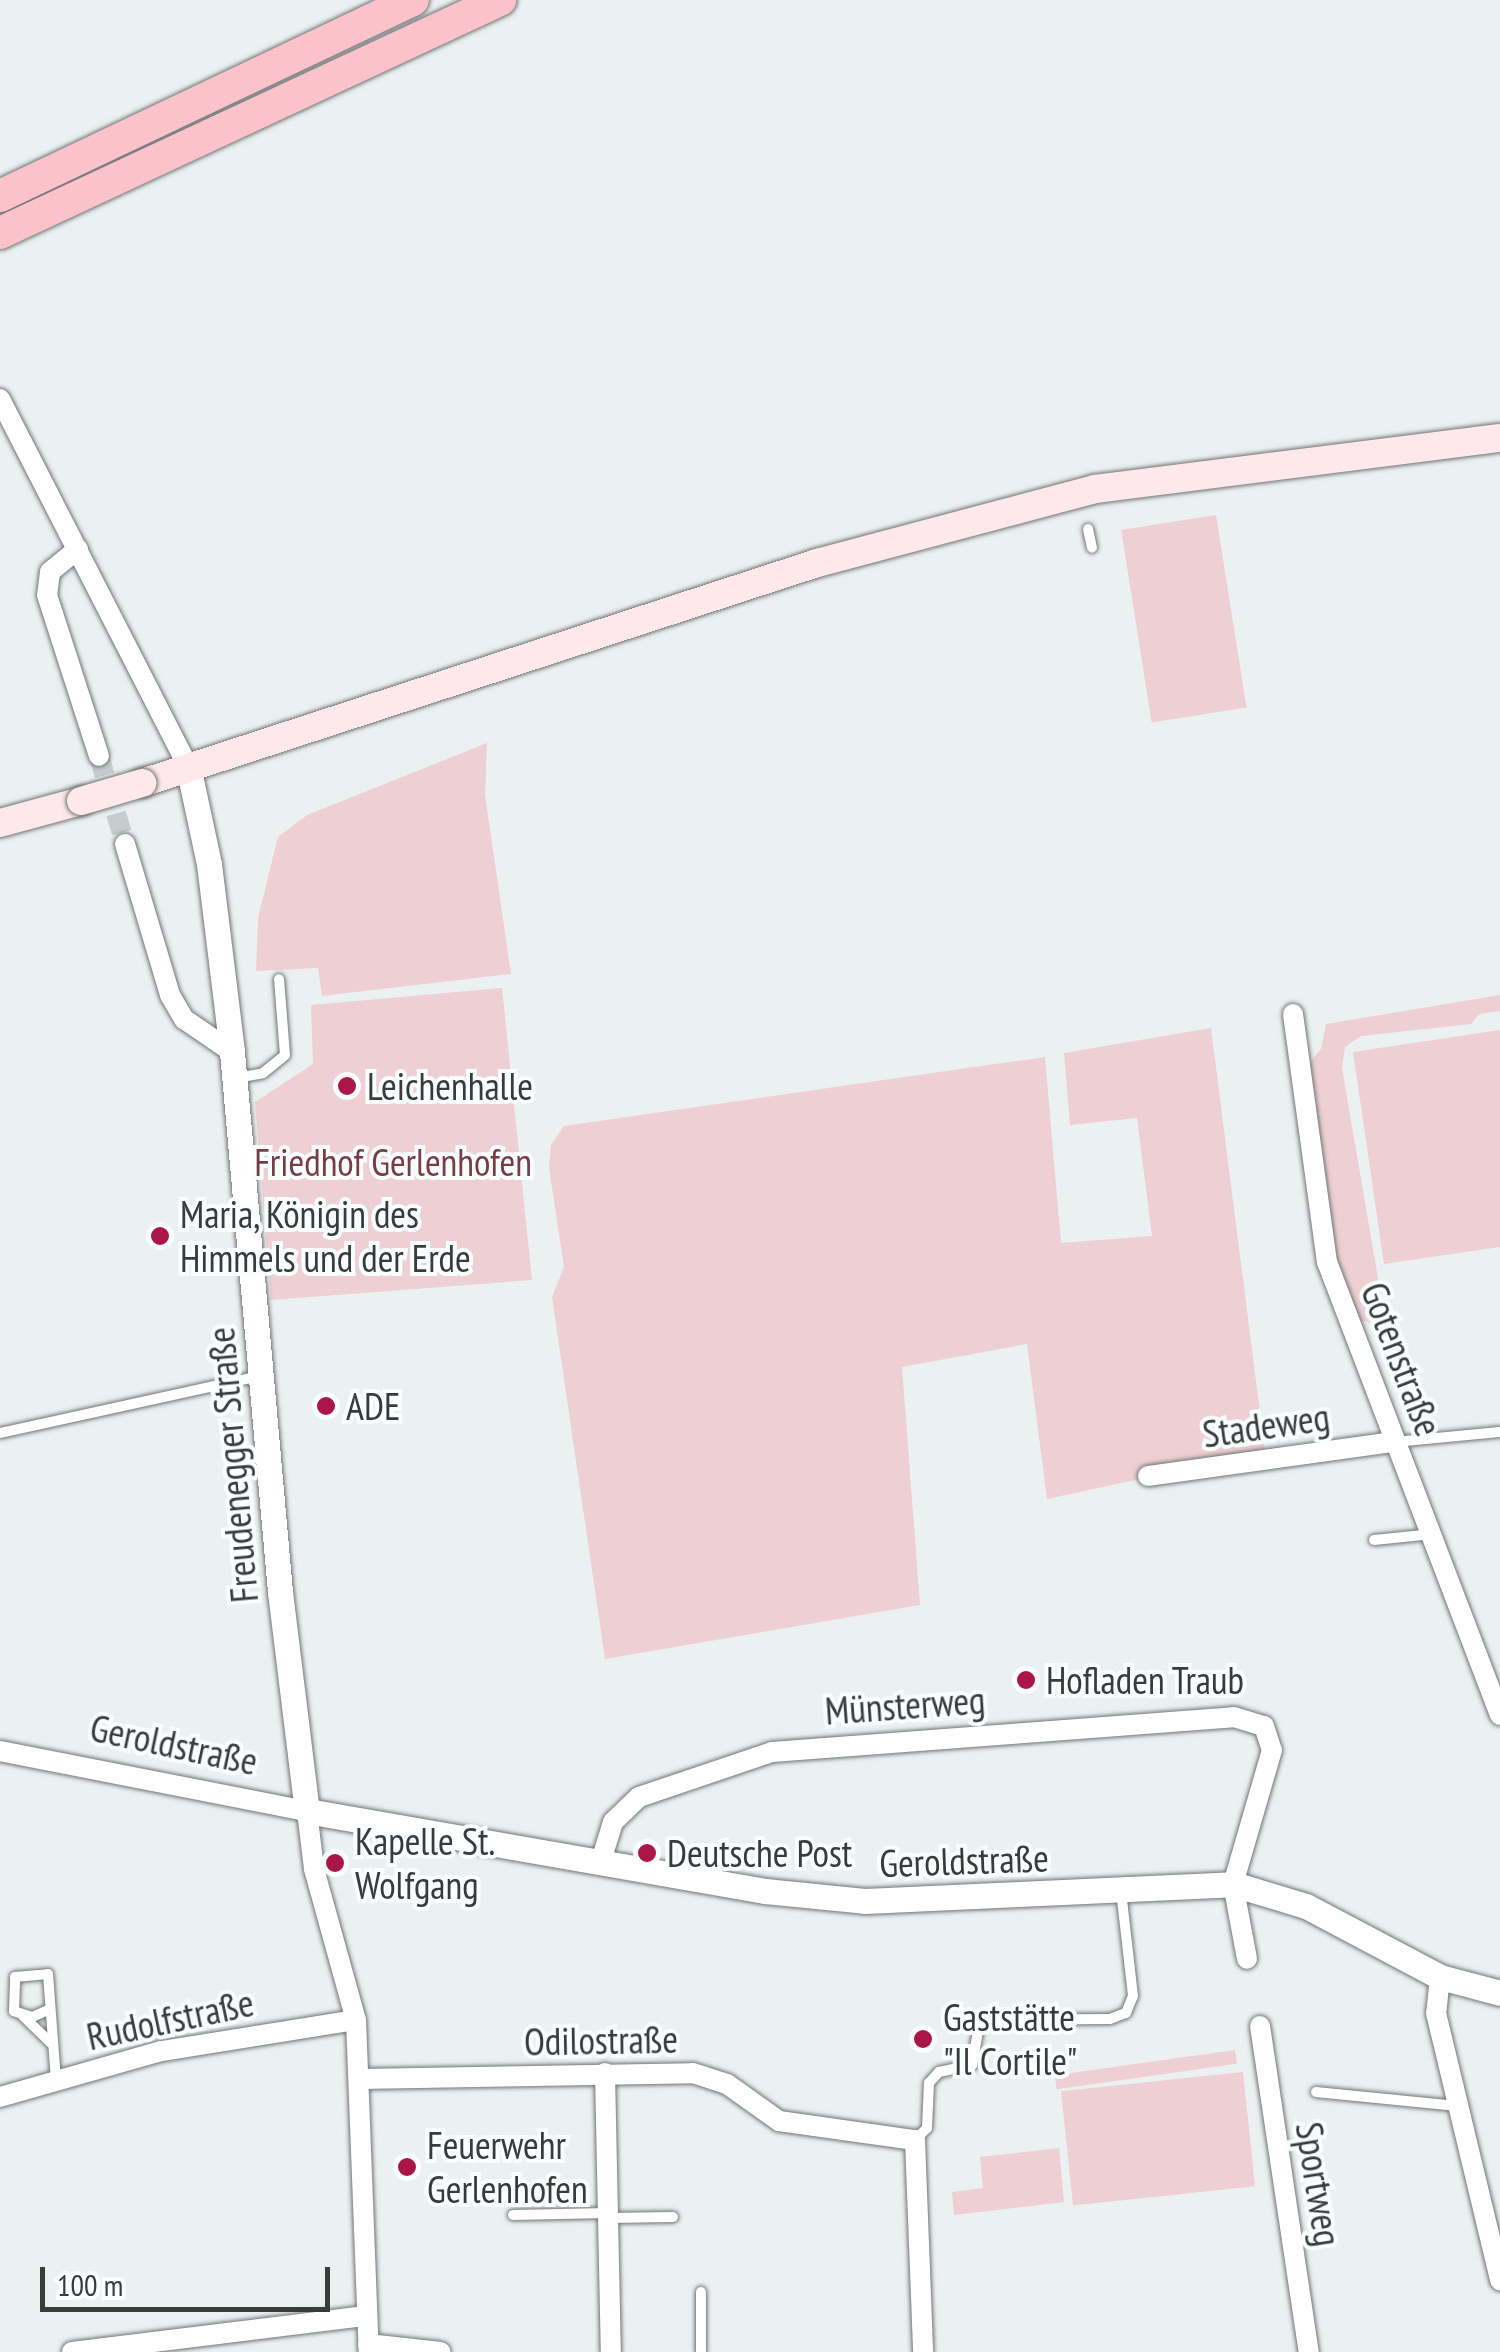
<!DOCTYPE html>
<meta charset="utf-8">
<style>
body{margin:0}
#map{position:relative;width:1500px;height:2352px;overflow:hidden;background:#ebf0f1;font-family:"PT Sans Narrow",sans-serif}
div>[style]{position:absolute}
.green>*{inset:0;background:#eecfd3;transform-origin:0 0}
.minor-tunnel>*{height:20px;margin-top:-10px;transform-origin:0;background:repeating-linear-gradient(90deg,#c7cccd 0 20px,transparent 0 30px)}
.roads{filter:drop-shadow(0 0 2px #717576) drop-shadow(0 0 2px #717576)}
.service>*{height:10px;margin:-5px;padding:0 5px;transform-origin:5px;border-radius:5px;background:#fff}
.minor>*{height:20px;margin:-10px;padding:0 10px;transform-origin:10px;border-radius:10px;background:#fff}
.tertiary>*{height:25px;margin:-12.5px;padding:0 12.5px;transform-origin:12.5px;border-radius:12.5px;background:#fff}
.secondary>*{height:28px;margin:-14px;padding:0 14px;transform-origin:14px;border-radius:14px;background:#fee8eb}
.trunk>*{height:32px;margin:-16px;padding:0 16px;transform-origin:16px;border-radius:16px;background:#fbc2ca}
.bridges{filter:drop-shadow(0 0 2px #717576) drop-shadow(0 0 2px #717576)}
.secondary-bridge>*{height:28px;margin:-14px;padding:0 14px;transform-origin:14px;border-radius:14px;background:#fee8eb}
.dots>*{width:28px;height:28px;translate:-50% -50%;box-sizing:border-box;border:5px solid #f8fdfe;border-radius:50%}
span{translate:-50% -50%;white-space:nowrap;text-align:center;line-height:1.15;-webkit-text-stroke:8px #f8fdfe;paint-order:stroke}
.poi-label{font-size:38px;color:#393b3b}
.left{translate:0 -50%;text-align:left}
.park-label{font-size:38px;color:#783c47}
.street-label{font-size:38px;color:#393b3b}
.scale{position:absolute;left:40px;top:2267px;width:290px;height:45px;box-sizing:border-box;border:5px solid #393b3b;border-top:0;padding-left:12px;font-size:30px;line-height:35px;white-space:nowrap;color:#393b3b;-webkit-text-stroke:8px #f8fdfe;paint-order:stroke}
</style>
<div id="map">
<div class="green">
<i style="left:1216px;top:515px;width:195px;height:96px;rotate:81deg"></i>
<i style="clip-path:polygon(487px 743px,485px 795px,511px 974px,322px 996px,318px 968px,256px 971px,258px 918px,278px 837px,307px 815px)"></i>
<i style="clip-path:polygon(502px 988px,532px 1280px,271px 1300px,255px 1102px,313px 1064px,311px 1005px)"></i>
<i style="clip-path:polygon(1500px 995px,1500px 1011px,1479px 1014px,1471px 1024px,1361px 1036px,1345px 1047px,1342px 1068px,1381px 1296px,1371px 1322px,1358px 1321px,1337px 1257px,1306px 1067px,1321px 1049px,1326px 1024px)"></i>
<i style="clip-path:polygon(1211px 1028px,1265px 1452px,1047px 1499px,1027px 1344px,902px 1367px,920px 1605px,605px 1659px,552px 1297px,564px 1267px,549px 1168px,551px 1145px,564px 1126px,1045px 1057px,1061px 1243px,1152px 1236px,1137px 1118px,1070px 1125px,1064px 1053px)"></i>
<i style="clip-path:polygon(1500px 1030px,1500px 1247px,1384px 1264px,1353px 1052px)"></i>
<i style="left:1235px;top:2050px;width:14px;height:182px;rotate:82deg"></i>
<i style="left:1243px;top:2072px;width:115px;height:183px;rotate:84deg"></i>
<i style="clip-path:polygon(1059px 2148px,1064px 2202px,954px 2215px,952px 2192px,983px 2188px,980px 2157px)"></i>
</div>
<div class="minor-tunnel">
<i style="left:99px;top:756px;width:92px;rotate:73.5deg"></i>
</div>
<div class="roads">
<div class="service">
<i style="left:1088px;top:529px;width:19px;rotate:78deg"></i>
<i style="left:236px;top:1078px;width:27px;rotate:-10deg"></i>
<i style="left:263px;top:1073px;width:28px;rotate:-39deg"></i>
<i style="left:285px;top:1055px;width:76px;rotate:-94.5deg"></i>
<i style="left:0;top:1433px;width:265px;rotate:-12.4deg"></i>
<i style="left:1394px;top:1442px;width:106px;rotate:-5.4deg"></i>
<i style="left:1374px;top:1540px;width:59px;rotate:-5.8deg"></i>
<i style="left:48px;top:2010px;width:17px;rotate:156deg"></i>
<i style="left:32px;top:2017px;width:19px;rotate:-162deg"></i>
<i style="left:14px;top:2011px;width:34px;rotate:-88deg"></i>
<i style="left:15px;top:1977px;width:33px;rotate:-5deg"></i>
<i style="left:48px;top:1974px;width:106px;rotate:85.7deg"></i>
<i style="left:23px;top:2016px;width:39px;rotate:44deg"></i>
<i style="left:1316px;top:2092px;width:142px;rotate:5.7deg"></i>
<i style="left:915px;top:2140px;width:17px;rotate:-45deg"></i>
<i style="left:927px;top:2128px;width:45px;rotate:-87.5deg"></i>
<i style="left:929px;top:2083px;width:15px;rotate:-48deg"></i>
<i style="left:939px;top:2072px;width:34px;rotate:-12deg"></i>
<i style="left:972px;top:2065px;width:46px;rotate:-79.9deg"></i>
<i style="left:980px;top:2020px;width:130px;rotate:-0.4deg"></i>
<i style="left:1110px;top:2019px;width:17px;rotate:-21deg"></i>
<i style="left:1126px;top:2013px;width:18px;rotate:-68deg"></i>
<i style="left:1133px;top:1996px;width:106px;rotate:-96.5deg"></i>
<i style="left:513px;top:2215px;width:95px;rotate:-1.2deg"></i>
<i style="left:609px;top:2218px;width:64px;rotate:-0.9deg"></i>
<i style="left:701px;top:2352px;width:60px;rotate:-90deg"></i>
</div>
<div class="minor">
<i style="left:0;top:399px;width:412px;rotate:62.9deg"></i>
<i style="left:78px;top:549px;width:36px;rotate:141deg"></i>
<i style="left:50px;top:572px;width:23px;rotate:97deg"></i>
<i style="left:47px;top:595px;width:169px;rotate:72.1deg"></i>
<i style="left:125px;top:844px;width:158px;rotate:73.4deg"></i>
<i style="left:170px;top:995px;width:28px;rotate:60deg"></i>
<i style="left:184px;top:1019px;width:58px;rotate:34.5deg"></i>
<i style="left:1293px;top:1014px;width:250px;rotate:82.2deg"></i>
<i style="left:1327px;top:1262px;width:485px;rotate:69.1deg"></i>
<i style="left:1148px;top:1476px;width:247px;rotate:-7.9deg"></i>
<i style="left:0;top:1751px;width:313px;rotate:11.1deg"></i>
<i style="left:307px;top:1811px;width:58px;rotate:83.1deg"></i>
<i style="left:314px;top:1869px;width:157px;rotate:74.5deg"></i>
<i style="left:356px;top:2020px;width:332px;rotate:87.8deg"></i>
<i style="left:600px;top:1864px;width:44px;rotate:-72.8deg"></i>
<i style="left:613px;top:1822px;width:36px;rotate:-44deg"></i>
<i style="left:639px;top:1797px;width:140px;rotate:-18.7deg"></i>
<i style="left:772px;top:1752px;width:463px;rotate:-4.3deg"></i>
<i style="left:1234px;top:1717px;width:31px;rotate:17deg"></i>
<i style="left:1264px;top:1726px;width:25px;rotate:72deg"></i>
<i style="left:1272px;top:1750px;width:140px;rotate:106.2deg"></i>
<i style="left:1233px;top:1884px;width:76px;rotate:79.4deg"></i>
<i style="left:1440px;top:1977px;width:36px;rotate:96deg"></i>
<i style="left:1436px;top:2013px;width:275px;rotate:76.5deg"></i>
<i style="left:1260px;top:2026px;width:330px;rotate:81.5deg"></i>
<i style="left:605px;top:2073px;width:279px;rotate:88.8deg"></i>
<i style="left:360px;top:2079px;width:333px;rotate:-1deg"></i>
<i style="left:693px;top:2073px;width:36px;rotate:18deg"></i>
<i style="left:727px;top:2084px;width:64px;rotate:35.4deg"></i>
<i style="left:779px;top:2121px;width:137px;rotate:8deg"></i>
<i style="left:915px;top:2140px;width:212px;rotate:87.8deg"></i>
<i style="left:0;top:2097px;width:168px;rotate:-15.9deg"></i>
<i style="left:162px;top:2051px;width:196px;rotate:-9.1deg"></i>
<i style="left:368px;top:2344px;width:73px;rotate:6.3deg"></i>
<i style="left:72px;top:2352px;width:296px;rotate:-7deg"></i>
</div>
<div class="tertiary">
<i style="left:188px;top:766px;width:100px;rotate:77.9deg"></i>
<i style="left:209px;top:864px;width:189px;rotate:83deg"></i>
<i style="left:232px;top:1052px;width:542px;rotate:84.92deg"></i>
<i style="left:280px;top:1592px;width:221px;rotate:83deg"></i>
<i style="left:307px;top:1811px;width:465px;rotate:9.9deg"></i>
<i style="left:765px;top:1891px;width:100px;rotate:5.7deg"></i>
<i style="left:865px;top:1901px;width:368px;rotate:-2.6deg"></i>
<i style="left:1233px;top:1884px;width:76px;rotate:16.8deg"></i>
<i style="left:1306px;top:1906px;width:152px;rotate:27.9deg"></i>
<i style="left:1440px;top:1977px;width:62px;rotate:14.9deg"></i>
</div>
<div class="secondary">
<i style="left:142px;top:783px;width:710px;rotate:-18.05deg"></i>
<i style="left:817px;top:563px;width:288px;rotate:-14.9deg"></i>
<i style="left:1095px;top:489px;width:408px;rotate:-7.2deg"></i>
<i style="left:0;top:823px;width:84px;rotate:-15.2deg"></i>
</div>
<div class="trunk">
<i style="left:0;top:196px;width:457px;rotate:-25.4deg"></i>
<i style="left:0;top:233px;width:552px;rotate:-24.99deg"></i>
</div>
</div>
<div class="bridges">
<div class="secondary-bridge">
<i style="left:81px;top:801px;width:64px;rotate:-16.4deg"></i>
</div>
</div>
<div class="dots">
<i style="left:347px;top:1086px;background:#aa1648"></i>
<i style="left:160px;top:1236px;background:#aa1648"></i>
<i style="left:326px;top:1406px;background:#aa1648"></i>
<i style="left:1026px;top:1680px;background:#aa1648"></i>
<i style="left:647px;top:1853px;background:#aa1648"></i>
<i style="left:335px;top:1863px;background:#aa1648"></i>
<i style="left:923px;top:2039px;background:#aa1648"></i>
<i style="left:407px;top:2167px;background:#aa1648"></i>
</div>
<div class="poi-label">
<span class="left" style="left:367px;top:1086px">Leichenhalle</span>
<span class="left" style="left:180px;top:1236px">Maria, Königin des<br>Himmels und der Erde</span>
<span class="left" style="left:346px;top:1406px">ADE</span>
<span class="left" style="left:1046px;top:1680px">Hofladen Traub</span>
<span class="left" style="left:355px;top:1863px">Kapelle St.<br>Wolfgang</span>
<span class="left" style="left:667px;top:1853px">Deutsche Post</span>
<span class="left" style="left:943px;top:2039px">Gaststätte<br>"Il Cortile"</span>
<span class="left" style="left:427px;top:2167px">Feuerwehr<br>Gerlenhofen</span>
</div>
<div class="park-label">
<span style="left:393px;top:1162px">Friedhof Gerlenhofen</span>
</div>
<div class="street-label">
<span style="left:1402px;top:1359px;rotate:69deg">Gotenstraße</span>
<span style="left:1266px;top:1425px;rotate:-8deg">Stadeweg</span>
<span style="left:232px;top:1465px;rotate:-95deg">Freudenegger Straße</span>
<span style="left:905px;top:1705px;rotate:-4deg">Münsterweg</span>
<span style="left:174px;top:1744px;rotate:12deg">Geroldstraße</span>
<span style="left:964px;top:1860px;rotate:-2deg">Geroldstraße</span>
<span style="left:170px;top:2019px;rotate:-12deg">Rudolfstraße</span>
<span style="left:601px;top:2040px;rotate:-1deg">Odilostraße</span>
<span style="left:1319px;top:2184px;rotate:81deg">Sportweg</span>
</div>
<div class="scale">100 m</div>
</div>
